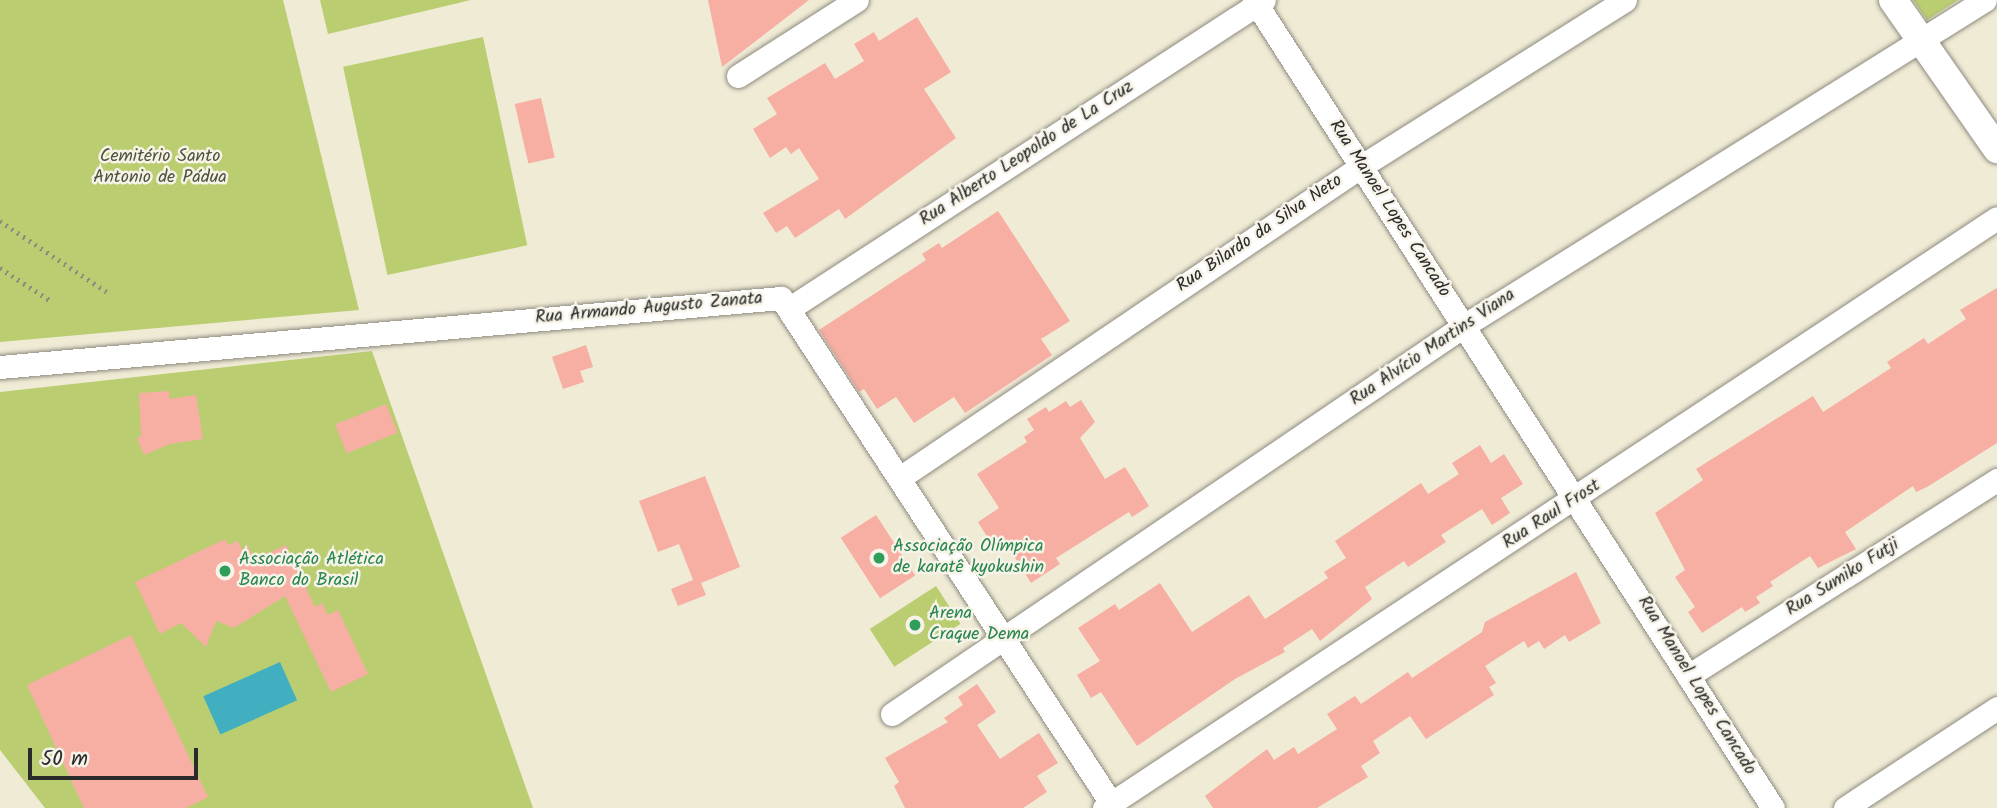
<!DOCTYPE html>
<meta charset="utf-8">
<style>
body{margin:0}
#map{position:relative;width:1997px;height:808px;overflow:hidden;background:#f0ebd5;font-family:Kalam,sans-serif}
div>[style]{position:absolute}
.green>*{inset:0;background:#bace71;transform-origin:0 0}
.water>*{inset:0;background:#42afc0;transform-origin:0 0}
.building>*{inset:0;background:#f7aea3;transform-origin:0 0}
.path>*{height:4.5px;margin-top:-2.25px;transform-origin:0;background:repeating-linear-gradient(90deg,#8e8b80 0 2px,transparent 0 7px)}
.roads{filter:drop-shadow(0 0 2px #8e8b80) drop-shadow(0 0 2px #8e8b80)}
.minor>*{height:23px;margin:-11.5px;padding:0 11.5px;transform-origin:11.5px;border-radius:11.5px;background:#fff}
.tertiary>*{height:28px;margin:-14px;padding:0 14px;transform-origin:14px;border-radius:14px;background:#fff}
.dots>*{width:19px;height:19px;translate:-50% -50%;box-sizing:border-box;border:4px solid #f7f3e8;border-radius:50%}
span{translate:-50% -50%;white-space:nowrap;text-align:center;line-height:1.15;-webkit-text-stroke:5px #f7f3e8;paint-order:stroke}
.street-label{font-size:18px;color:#2b2b2b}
.park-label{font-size:18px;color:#4f543c}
.leisure-label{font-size:18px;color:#27864d}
.left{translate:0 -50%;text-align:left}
.scale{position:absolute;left:28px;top:748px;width:170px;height:32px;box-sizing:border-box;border:4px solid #2b2b2b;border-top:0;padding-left:9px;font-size:21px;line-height:24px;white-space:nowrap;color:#2b2b2b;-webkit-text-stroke:5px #f7f3e8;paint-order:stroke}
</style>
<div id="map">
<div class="green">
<i style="clip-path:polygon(0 0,283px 0,359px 310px,0 342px)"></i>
<i style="clip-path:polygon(320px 0,471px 0,328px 34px)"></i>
<i style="clip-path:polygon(1913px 0,1958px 0,1927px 20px)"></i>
<i style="left:483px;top:37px;width:213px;height:143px;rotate:78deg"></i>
<i style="clip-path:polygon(372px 351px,533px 808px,45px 808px,0 750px,0 392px)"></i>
<i style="left:936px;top:586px;width:45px;height:79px;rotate:57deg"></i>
</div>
<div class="water">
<i style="left:280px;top:662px;width:42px;height:84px;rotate:66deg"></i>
</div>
<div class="building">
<i style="clip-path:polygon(708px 0,809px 0,722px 67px)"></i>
<i style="clip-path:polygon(917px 17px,951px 72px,924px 89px,956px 138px,845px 219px,839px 209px,795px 238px,787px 226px,776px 233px,763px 213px,819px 179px,799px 148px,791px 154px,786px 147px,770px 158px,753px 129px,777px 114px,767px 98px,825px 63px,835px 79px,864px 61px,854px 44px,874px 32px,879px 41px)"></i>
<i style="left:541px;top:98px;width:61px;height:27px;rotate:77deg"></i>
<i style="clip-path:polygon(998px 211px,1070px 321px,1041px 339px,1052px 355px,965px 413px,954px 397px,914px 423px,896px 397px,877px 409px,864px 389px,859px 392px,819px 330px,926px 260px,922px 254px,939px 243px,942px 248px)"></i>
<i style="clip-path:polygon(1997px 288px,1997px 443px,1927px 487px,1916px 492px,1913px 486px,1845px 532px,1856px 549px,1818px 568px,1810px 556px,1770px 582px,1773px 586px,1756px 597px,1760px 603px,1745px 612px,1742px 607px,1702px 633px,1688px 612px,1695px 607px,1675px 577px,1685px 570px,1655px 513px,1703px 480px,1696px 469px,1813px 396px,1823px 412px,1891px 368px,1887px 362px,1924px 338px,1928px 344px,1966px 319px,1960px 310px)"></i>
<i style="clip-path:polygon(586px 345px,593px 367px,580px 371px,584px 382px,563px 389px,552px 357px)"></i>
<i style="clip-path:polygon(169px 391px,170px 399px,196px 395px,203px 439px,170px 444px,144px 455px,137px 438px,141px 436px,139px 393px)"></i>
<i style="clip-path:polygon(1081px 400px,1095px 422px,1080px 438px,1105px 479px,1125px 467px,1149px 506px,1132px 517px,1129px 512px,1056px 558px,1060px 564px,1031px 583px,1007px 545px,996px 551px,978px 522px,999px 508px,977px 474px,1027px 442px,1024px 437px,1034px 430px,1027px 419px,1046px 407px,1049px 412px,1066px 401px,1070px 407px)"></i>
<i style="left:386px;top:404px;width:31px;height:55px;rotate:68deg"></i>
<i style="clip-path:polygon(1480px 445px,1491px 463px,1504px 454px,1523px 484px,1501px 498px,1510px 513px,1492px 525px,1482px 509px,1441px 535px,1446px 542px,1408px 567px,1404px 561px,1365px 587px,1372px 599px,1320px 641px,1312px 629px,1283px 648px,1285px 652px,1235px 679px,1137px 746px,1101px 692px,1091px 698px,1077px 675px,1100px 661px,1078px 628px,1115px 604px,1119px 610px,1160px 583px,1192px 632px,1249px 595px,1265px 619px,1328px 578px,1324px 572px,1346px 558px,1335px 541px,1421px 483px,1428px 494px,1459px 474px,1452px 463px)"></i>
<i style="clip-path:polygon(705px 476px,740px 567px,701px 583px,706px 595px,678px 606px,671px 589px,693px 580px,679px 544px,658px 552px,639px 501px)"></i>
<i style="left:876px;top:515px;width:72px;height:42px;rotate:57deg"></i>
<i style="clip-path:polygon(225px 539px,228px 545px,238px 541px,242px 550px,248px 546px,254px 560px,286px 545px,315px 607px,322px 603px,328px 615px,338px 610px,368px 674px,331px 692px,285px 596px,234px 628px,216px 621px,206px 647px,181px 623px,160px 634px,135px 582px)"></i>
<i style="clip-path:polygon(1576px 572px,1601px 623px,1569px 642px,1565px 635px,1544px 649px,1539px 641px,1528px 648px,1524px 641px,1485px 666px,1496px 683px,1489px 687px,1494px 695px,1426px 739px,1410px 716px,1373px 741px,1380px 753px,1361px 766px,1368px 777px,1317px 808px,1213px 808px,1205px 796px,1267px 749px,1274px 760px,1294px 747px,1298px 754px,1337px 729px,1327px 714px,1355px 696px,1361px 704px,1408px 672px,1412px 678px,1482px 632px,1485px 622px)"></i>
<i style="clip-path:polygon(131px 635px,208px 797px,186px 808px,84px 808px,27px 685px)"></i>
<i style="clip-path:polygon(977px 684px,996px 712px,977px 725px,1000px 759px,1039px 733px,1058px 763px,1037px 776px,1047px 792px,1023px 808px,905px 808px,894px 786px,899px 782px,885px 758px,948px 722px,944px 718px,963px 705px,958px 697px)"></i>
</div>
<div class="path">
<i style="left:0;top:221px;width:128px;rotate:33.6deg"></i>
<i style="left:0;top:268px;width:61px;rotate:32.9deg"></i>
</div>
<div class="roads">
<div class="minor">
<i style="left:1254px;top:0;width:960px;rotate:57.29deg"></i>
<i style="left:738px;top:76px;width:141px;rotate:-32.6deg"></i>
<i style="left:790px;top:308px;width:565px;rotate:-33.02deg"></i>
<i style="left:0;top:367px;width:784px;rotate:-5.05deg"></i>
<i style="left:781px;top:298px;width:603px;rotate:56.84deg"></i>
<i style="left:901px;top:477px;width:554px;rotate:-34.03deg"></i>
<i style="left:1360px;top:167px;width:313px;rotate:-32.2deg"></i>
<i style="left:1688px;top:676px;width:366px;rotate:-32.4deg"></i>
<i style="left:892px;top:714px;width:693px;rotate:-34.17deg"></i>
<i style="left:1465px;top:325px;width:613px;rotate:-32.01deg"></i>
<i style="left:1104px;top:808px;width:1070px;rotate:-33.45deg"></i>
<i style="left:1845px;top:808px;width:182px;rotate:-33.3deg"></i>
</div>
<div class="tertiary">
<i style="left:1893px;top:0;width:182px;rotate:55.1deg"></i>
</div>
</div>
<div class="dots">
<i style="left:879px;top:558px;background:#2e9e5b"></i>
<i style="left:225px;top:571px;background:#2e9e5b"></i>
<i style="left:915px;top:625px;background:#2e9e5b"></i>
</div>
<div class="street-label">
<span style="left:1027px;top:154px;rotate:-33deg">Rua Alberto Leopoldo de La Cruz</span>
<span style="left:1389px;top:209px;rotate:57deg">Rua Manoel Lopes Cancado</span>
<span style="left:1260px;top:234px;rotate:-34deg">Rua Bilardo da Silva Neto</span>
<span style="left:649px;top:309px;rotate:-5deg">Rua Armando Augusto Zanata</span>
<span style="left:1433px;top:348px;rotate:-34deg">Rua Alvício Martins Viana</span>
<span style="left:1552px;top:515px;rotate:-33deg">Rua Raul Frost</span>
<span style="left:1843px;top:578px;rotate:-32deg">Rua Sumiko Futji</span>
<span style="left:1696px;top:686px;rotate:58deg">Rua Manoel Lopes Cancado</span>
</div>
<div class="park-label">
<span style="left:160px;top:168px">Cemitério Santo<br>Antonio de Pádua</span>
</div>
<div class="leisure-label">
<span class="left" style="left:893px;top:558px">Associação Olímpica<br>de karatê kyokushin</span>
<span class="left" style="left:239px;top:571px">Associação Atlética<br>Banco do Brasil</span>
<span class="left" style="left:929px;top:625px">Arena<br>Craque Dema</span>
</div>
<div class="scale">50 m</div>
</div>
